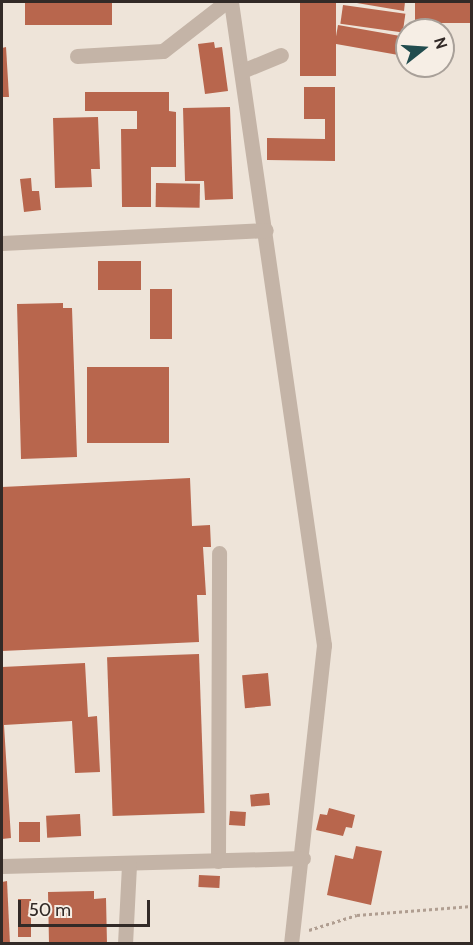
<!DOCTYPE html>
<style>
body{margin:0}
#map{position:relative;width:473px;height:945px;overflow:hidden;background:#eee4d9;font-family:Cabin,sans-serif}
div>[style]{position:absolute}
.building>*{inset:0;background:#b8664d;transform-origin:0 0}
.path>*{height:3px;margin-top:-1.5px;transform-origin:0;background:repeating-linear-gradient(90deg,#b09e91 0 3px,transparent 0 6px)}
.minor>*{height:15px;margin:-7.5px;padding:0 7.5px;transform-origin:7.5px;border-radius:7.5px;background:#c4b4a7}
span{translate:-50% -50%;white-space:nowrap;text-align:center;line-height:1.15;-webkit-text-stroke:4.5px #f6eee5;paint-order:stroke}
.frame{position:absolute;inset:0;border:3px solid #322a27;pointer-events:none}
.north{position:absolute;left:395px;top:18px;width:60px;height:60px;box-sizing:border-box;background:#f6eee5;border:2px solid #a8a099;border-radius:50%;rotate:73deg;font-size:16px;font-weight:700;line-height:24px;text-align:center;color:#322a27}
.north::after{content:'';display:block;margin:auto;width:21px;height:27px;background:#214c4e;clip-path:polygon(50% 0,100% 100%,50% 72%,0 100%)}
.scale{position:absolute;left:18px;top:900px;width:132px;height:27px;box-sizing:border-box;border:3px solid #322a27;border-top:0;padding-left:8px;font-size:18px;line-height:21px;white-space:nowrap;color:#322a27;-webkit-text-stroke:4px #f6eee5;paint-order:stroke}
</style>
<div id="map">
<div class="building">
<i style="left:25px;top:2px;width:87px;height:23px"></i>
<i style="left:300px;top:2px;width:36px;height:74px"></i>
<i style="clip-path:polygon(351px 2px,405px 2px,404px 11px)"></i>
<i style="left:415px;top:2px;width:57px;height:21px"></i>
<i style="left:343px;top:5px;width:63px;height:19px;rotate:8deg"></i>
<i style="left:338px;top:25px;width:69px;height:19px;rotate:10deg"></i>
<i style="clip-path:polygon(214px 42px,215px 48px,222px 47px,228px 91px,205px 94px,198px 44px)"></i>
<i style="clip-path:polygon(6px 47px,9px 97px,2px 97px,2px 48px)"></i>
<i style="clip-path:polygon(304px 87px,335px 87px,335px 161px,267px 160px,267px 138px,325px 139px,325px 119px,304px 119px)"></i>
<i style="clip-path:polygon(85px 92px,169px 92px,169px 111px,176px 112px,176px 167px,151px 167px,151px 207px,122px 207px,121px 129px,137px 129px,137px 111px,85px 111px)"></i>
<i style="clip-path:polygon(230px 107px,233px 199px,205px 200px,204px 181px,185px 181px,183px 108px)"></i>
<i style="clip-path:polygon(98px 117px,100px 169px,91px 169px,92px 187px,55px 188px,53px 118px)"></i>
<i style="clip-path:polygon(31px 178px,32px 191px,39px 191px,41px 210px,24px 212px,20px 179px)"></i>
<i style="left:156px;top:183px;width:44px;height:24px;rotate:1deg"></i>
<i style="left:98px;top:261px;width:43px;height:29px"></i>
<i style="left:150px;top:289px;width:22px;height:50px"></i>
<i style="clip-path:polygon(63px 303px,63px 308px,72px 308px,77px 457px,21px 459px,17px 304px)"></i>
<i style="left:87px;top:367px;width:82px;height:76px"></i>
<i style="clip-path:polygon(190px 478px,192px 526px,210px 525px,211px 547px,203px 547px,206px 595px,197px 595px,199px 642px,2px 651px,2px 487px)"></i>
<i style="left:199px;top:654px;width:159px;height:92px;rotate:88deg"></i>
<i style="clip-path:polygon(85px 663px,88px 717px,97px 716px,100px 772px,75px 773px,72px 721px,4px 725px,11px 838px,2px 839px,2px 667px)"></i>
<i style="left:268px;top:673px;width:33px;height:26px;rotate:85deg"></i>
<i style="left:269px;top:793px;width:12px;height:19px;rotate:85deg"></i>
<i style="clip-path:polygon(329px 808px,355px 815px,352px 828px,346px 827px,343px 836px,316px 830px,320px 814px,327px 815px)"></i>
<i style="left:230px;top:811px;width:16px;height:14px;rotate:4deg"></i>
<i style="left:80px;top:814px;width:22px;height:34px;rotate:87deg"></i>
<i style="left:19px;top:822px;width:21px;height:20px"></i>
<i style="clip-path:polygon(356px 846px,382px 851px,371px 905px,327px 895px,335px 855px,353px 859px)"></i>
<i style="left:199px;top:875px;width:21px;height:12px;rotate:3deg"></i>
<i style="clip-path:polygon(7px 881px,10px 944px,2px 944px,2px 882px)"></i>
<i style="clip-path:polygon(94px 891px,94px 899px,106px 898px,107px 944px,49px 944px,48px 892px)"></i>
<i style="left:18px;top:899px;width:13px;height:38px"></i>
</div>
<div class="path">
<i style="left:309px;top:930px;width:50px;rotate:-17.4deg"></i>
<i style="left:357px;top:915px;width:115px;rotate:-4.5deg"></i>
</div>
<div class="minor">
<i style="left:231px;top:2px;width:650px;rotate:81.77deg"></i>
<i style="left:324px;top:645px;width:301px;rotate:96.3deg"></i>
<i style="left:77px;top:56px;width:86px;rotate:-3.3deg"></i>
<i style="left:163px;top:51px;width:80px;rotate:-37.9deg"></i>
<i style="left:242px;top:71px;width:42px;rotate:-22.3deg"></i>
<i style="left:2px;top:243px;width:264px;rotate:-2.8deg"></i>
<i style="left:218px;top:861px;width:308px;rotate:-89.8deg"></i>
<i style="left:2px;top:866px;width:301px;rotate:-1.5deg"></i>
<i style="left:125px;top:944px;width:79px;rotate:-87.1deg"></i>
</div>
<div class="frame"></div>
<div class="north">N</div>
<div class="scale">50 m</div>
</div>
